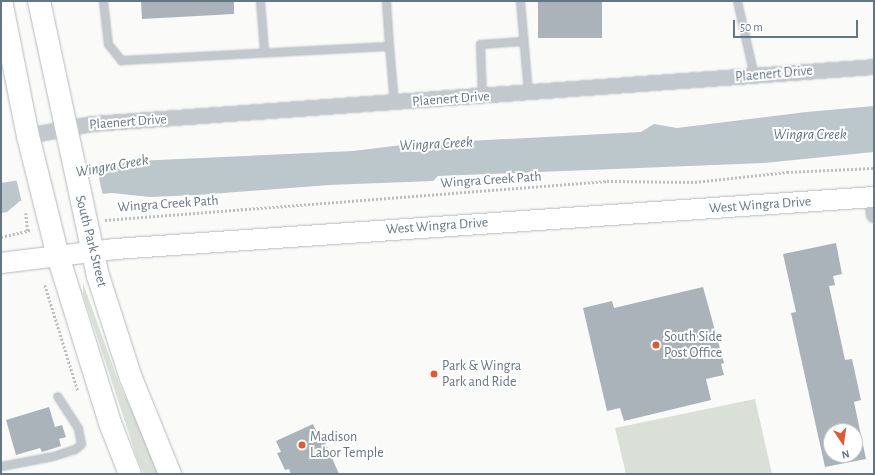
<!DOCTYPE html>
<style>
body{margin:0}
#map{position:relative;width:875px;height:475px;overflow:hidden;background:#fafaf8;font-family:"Alegreya Sans",sans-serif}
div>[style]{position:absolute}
.green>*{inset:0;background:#dadfd7}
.water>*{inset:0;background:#bbc7cb}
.pier>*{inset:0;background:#fafaf8}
.building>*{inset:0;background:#aab3b9;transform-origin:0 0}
.path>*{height:2.5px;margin-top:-1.25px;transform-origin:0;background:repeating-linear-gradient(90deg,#bbbfc2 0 2px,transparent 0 4px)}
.roads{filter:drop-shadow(0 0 1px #b3babf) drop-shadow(0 0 1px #b3babf)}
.lane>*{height:7px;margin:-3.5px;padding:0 3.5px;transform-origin:3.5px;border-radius:3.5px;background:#c3c8cc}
.street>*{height:14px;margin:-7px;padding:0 7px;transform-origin:7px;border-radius:7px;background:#c3c8cc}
.secondary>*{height:20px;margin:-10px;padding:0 10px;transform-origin:10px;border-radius:10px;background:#fff}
.primary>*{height:22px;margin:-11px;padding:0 11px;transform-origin:11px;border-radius:11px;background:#fff}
.dots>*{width:11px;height:11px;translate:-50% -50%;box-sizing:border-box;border:2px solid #fff;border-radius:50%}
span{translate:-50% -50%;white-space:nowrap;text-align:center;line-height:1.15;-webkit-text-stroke:4px #fff;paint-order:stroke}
.street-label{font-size:14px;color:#657683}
.poi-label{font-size:14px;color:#657683}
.left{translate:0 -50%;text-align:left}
.water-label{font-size:15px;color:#60757c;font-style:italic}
.frame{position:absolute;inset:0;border:2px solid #657683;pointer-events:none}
.north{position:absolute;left:823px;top:423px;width:40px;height:40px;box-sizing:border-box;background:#fff;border:1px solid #c1c8cd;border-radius:50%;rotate:167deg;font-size:11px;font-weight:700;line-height:16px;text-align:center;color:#657683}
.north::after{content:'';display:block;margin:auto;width:14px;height:18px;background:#e4572e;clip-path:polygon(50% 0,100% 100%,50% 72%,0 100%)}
.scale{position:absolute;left:733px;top:20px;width:125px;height:18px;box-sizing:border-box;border:2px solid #657683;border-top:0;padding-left:5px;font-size:12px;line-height:14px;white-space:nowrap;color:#657683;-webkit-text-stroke:3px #fff;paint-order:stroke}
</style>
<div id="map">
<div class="green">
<i style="clip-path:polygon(83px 283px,120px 386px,141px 428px,160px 474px,144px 474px,137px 458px,83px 294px)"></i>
<i style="clip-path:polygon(755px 399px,772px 474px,626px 474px,615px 428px)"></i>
</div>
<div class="water">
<i style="clip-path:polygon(874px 106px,874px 152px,764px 163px,438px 176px,433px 181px,329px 185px,197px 195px,150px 197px,112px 193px,20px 201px,7px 212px,1px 213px,1px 183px,136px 161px,353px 151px,410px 144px,641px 132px,654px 124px,677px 128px,806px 112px)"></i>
</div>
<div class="pier">
<i style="clip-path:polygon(96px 165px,103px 196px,22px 203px,16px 178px)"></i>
</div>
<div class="building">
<i style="clip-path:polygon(141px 1px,234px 1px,234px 14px,142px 19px)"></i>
<i style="left:538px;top:1px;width:64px;height:37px"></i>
<i style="clip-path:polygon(evenodd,836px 243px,842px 274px,833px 276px,835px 285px,829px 286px,845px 360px,852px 359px,861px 400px,854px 402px,866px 459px,825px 467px,791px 313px,796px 312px,783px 254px,836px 243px,831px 431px,855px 431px,855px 455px,831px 455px,831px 431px)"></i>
<i style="clip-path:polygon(703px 287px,724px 363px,721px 364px,724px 375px,706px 379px,711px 400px,624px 421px,620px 408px,607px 411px,583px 308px,612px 301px,614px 308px)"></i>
<i style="clip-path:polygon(49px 407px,55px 427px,62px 425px,66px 437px,59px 439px,61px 446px,42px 452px,40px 448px,16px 455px,6px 420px)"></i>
<i style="clip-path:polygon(313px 424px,318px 435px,321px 433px,339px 474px,291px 474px,289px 469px,285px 470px,277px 453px,281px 452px,276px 441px)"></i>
</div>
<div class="path">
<i style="left:26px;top:213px;width:18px;rotate:84deg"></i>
<i style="left:105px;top:220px;width:504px;rotate:-4.44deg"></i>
<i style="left:607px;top:181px;width:88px;rotate:0.7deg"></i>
<i style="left:695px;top:182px;width:93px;rotate:-6.2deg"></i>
<i style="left:787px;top:172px;width:87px;rotate:-2.6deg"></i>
<i style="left:1px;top:237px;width:32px;rotate:-13deg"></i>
<i style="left:45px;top:285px;width:111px;rotate:72.7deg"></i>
</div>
<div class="roads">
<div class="lane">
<i style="left:103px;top:1px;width:43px;rotate:83.4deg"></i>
<i style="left:108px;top:44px;width:21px;rotate:51deg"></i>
<i style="left:121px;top:60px;width:268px;rotate:-3deg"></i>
<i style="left:389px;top:46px;width:57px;rotate:85deg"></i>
<i style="left:260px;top:1px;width:50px;rotate:85.4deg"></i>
<i style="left:386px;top:1px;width:45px;rotate:86.2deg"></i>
<i style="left:520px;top:1px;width:92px;rotate:85deg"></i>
<i style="left:737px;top:1px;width:77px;rotate:77.2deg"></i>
<i style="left:482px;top:97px;width:53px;rotate:-92.2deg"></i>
<i style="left:480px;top:44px;width:43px;rotate:-4deg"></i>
<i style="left:1px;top:466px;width:53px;rotate:-10.9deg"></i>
<i style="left:53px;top:456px;width:23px;rotate:-18deg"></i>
<i style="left:75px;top:449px;width:8px;rotate:-40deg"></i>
<i style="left:81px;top:444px;width:16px;rotate:-101deg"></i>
<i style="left:78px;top:428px;width:38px;rotate:-123deg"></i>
</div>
<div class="street">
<i style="left:28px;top:136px;width:66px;rotate:-10.5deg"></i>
<i style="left:93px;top:124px;width:783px;rotate:-4.17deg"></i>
<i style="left:872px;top:197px;width:18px;rotate:84deg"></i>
</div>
<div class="secondary">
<i style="left:1px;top:263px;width:115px;rotate:-7deg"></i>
<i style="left:115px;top:249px;width:761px;rotate:-3.92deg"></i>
</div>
<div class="primary">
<i style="left:1px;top:1px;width:138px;rotate:78.7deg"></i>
<i style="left:28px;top:136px;width:124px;rotate:76deg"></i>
<i style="left:58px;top:256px;width:175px;rotate:72.7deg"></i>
<i style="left:110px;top:423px;width:55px;rotate:68.6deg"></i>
<i style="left:39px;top:1px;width:281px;rotate:77.9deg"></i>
<i style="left:98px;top:276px;width:107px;rotate:72.1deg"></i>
<i style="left:131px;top:378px;width:104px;rotate:67.9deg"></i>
</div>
</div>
<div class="dots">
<i style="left:656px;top:345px;background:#e4572e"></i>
<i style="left:434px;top:374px;background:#e4572e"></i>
<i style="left:302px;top:445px;background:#e4572e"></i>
</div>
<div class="street-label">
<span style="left:774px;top:74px;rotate:-5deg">Plaenert Drive</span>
<span style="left:451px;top:99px;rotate:-4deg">Plaenert Drive</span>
<span style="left:128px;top:122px;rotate:-4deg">Plaenert Drive</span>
<span style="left:491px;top:180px;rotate:-4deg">Wingra Creek Path</span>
<span style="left:168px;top:204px;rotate:-4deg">Wingra Creek Path</span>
<span style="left:760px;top:205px;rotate:-4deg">West Wingra Drive</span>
<span style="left:437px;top:226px;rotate:-4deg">West Wingra Drive</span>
<span style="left:91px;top:241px;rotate:76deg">South Park Street</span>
</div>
<div class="poi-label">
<span class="left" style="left:664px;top:345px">South Side<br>Post Office</span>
<span class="left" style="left:442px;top:374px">Park &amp; Wingra<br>Park and Ride</span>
<span class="left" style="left:310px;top:445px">Madison<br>Labor Temple</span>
</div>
<div class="water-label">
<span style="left:810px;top:135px">Wingra Creek</span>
<span style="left:436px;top:144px;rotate:-3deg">Wingra Creek</span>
<span style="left:112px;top:166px;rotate:-10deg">Wingra Creek</span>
</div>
<div class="frame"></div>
<div class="north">N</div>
<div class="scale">50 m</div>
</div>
